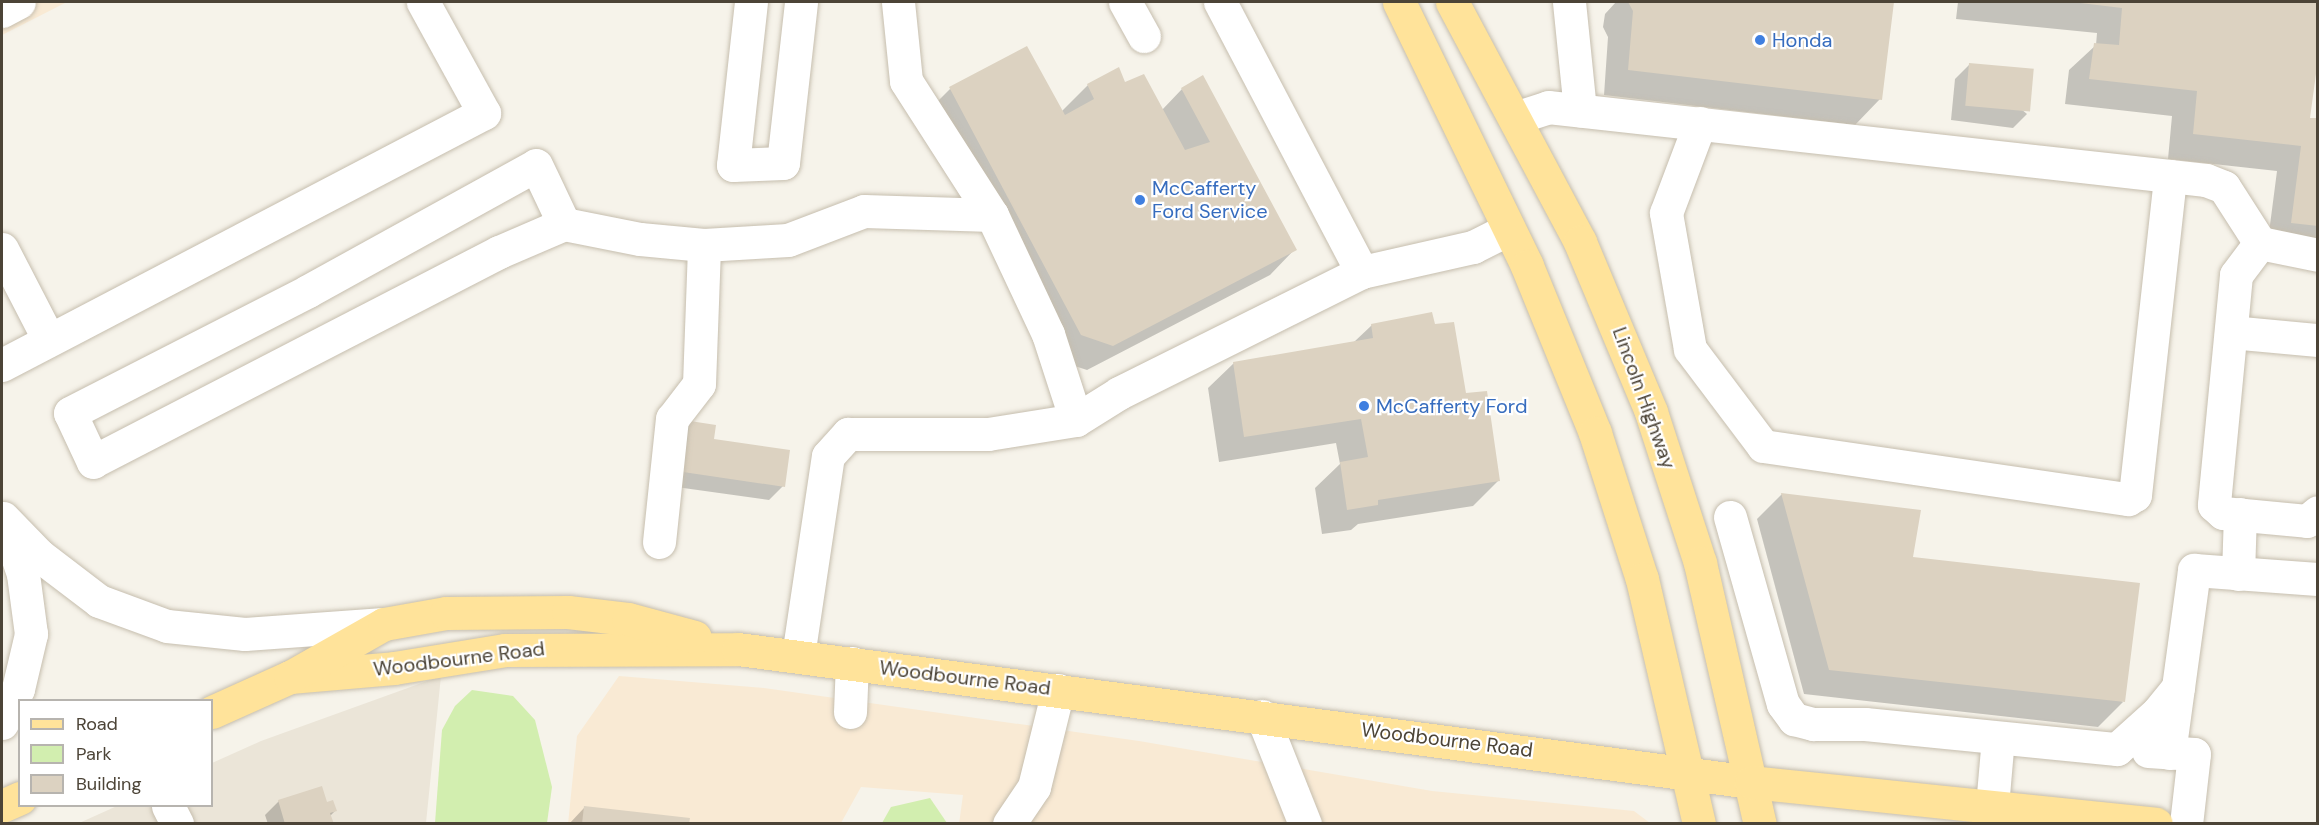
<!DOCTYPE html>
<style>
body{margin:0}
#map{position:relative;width:2319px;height:825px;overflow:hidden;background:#f6f3ea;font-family:"DM Sans",sans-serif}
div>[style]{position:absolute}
.residential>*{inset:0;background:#ebe5d8}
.commercial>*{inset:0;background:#f9ead4}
.green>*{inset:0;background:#d2eeaf}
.shadow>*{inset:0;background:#0003}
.building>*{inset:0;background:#dcd2c1;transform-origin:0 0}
.roads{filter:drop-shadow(0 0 2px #c6beae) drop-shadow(0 0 2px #c6beae)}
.minor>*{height:33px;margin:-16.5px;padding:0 16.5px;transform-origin:16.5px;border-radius:16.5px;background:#fff}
.major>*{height:33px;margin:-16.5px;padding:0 16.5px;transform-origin:16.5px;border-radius:16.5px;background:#ffe39a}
.dots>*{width:16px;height:16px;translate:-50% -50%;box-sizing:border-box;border:3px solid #fff;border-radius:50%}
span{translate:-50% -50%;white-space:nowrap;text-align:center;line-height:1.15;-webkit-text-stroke:4.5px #fff;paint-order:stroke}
.shop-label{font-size:20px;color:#366cbe}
.left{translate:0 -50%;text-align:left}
.street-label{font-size:20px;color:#4c4437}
.frame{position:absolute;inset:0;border:3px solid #4c4437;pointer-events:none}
.legend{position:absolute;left:18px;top:699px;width:195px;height:108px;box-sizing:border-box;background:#fff;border:2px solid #b7b4af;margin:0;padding:8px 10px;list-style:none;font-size:18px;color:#4c4437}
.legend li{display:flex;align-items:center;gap:12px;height:30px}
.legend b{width:30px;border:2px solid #b7b4af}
</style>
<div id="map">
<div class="residential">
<i style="clip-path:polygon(441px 676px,426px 823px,77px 824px,117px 806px,212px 806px,212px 763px,261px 741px)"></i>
</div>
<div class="commercial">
<i style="clip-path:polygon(2px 2px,67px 2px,2px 35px)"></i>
<i style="clip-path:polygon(619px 676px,764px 688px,1139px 741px,1432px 791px,1634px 811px,1650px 823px,959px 824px,963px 795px,861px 787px,841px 823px,568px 824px,577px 736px)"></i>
</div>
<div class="green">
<i style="clip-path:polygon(472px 690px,513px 696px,535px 720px,552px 787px,547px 823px,435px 823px,442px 730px,455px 706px)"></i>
<i style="clip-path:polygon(930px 798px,947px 823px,882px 823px,891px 807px)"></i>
</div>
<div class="shadow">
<i style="clip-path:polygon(1616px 2px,1893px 2px,1880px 99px,1855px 125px,1604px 95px,1608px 37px,1603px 27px,1605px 14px)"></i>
<i style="clip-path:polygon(1958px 2px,2318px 2px,2318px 73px,2314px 72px,2308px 119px,2318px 120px,2318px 253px,2267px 248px,2277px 171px,2168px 159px,2172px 116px,2065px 104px,2069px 70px,2096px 45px,2097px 33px,1956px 19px)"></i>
<i style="clip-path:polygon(1969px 65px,2027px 114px,2013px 128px,1951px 120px,1955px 79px)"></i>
<i style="clip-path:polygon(1124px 84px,1162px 110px,1182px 89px,1295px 249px,1270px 275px,1087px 370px,1056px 360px,925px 114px,950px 89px,1061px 112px,1088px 85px)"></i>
<i style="clip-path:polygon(1372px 325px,1434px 326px,1498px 481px,1473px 506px,1358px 524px,1351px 530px,1322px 534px,1315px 488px,1340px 464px,1336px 443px,1219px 462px,1208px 388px,1234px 363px,1354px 342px)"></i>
<i style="clip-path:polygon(690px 423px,713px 440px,783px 486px,769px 500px,669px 486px,677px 437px)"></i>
<i style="clip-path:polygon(1782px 494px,1911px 558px,2123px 702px,2098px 727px,1804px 694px,1757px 519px)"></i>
<i style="clip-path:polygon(279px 801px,326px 804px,335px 811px,330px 816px,332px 824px,268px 824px,265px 815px)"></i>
<i style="clip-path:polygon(584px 808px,687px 824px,569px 824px)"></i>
</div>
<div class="building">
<i style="clip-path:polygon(1628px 2px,1894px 2px,1882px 100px,1628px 70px,1633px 11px)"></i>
<i style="clip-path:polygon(2072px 2px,2318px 2px,2318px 59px,2310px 118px,2318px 118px,2318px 226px,2291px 223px,2301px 146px,2193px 134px,2197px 91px,2089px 79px,2094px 43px,2119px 45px,2122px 8px)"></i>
<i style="clip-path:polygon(1027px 46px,1065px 115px,1094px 99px,1087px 84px,1119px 67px,1125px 82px,1144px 74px,1185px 150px,1210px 142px,1181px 88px,1203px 75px,1297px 250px,1113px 346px,1081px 335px,949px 87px)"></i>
<i style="left:1969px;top:63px;width:65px;height:43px;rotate:5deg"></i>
<i style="clip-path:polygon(1432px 312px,1435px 324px,1454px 322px,1466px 393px,1487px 391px,1500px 481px,1378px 500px,1378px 505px,1347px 510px,1340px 462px,1368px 457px,1361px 419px,1244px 437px,1233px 362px,1373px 338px,1371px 324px)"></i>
<i style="clip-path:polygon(690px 421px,716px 425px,714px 439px,790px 450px,785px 487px,683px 472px)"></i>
<i style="clip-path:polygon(1781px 493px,1921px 510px,1913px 557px,2140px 583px,2125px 702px,1829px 670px)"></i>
<i style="clip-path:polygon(322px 786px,327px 802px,333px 800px,337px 811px,330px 813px,334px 824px,285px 824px,278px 800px)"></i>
<i style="clip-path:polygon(584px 806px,690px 818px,689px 824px,582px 824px)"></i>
</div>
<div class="roads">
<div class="minor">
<i style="left:751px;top:2px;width:164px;rotate:96.3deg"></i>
<i style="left:733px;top:165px;width:50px;rotate:-2.3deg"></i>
<i style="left:783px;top:163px;width:162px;rotate:-83.6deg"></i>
<i style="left:898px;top:2px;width:79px;rotate:84.2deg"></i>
<i style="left:906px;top:81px;width:159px;rotate:57.3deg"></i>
<i style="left:1125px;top:2px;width:39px;rotate:61deg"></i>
<i style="left:1220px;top:2px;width:305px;rotate:62.3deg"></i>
<i style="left:1569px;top:2px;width:109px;rotate:84.2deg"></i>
<i style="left:2px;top:11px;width:19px;rotate:-28deg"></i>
<i style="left:1515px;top:118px;width:35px;rotate:-18deg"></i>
<i style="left:1548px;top:107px;width:662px;rotate:6.33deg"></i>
<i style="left:2206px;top:180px;width:19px;rotate:21deg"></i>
<i style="left:2224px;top:187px;width:67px;rotate:57.3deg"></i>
<i style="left:2260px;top:243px;width:59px;rotate:11.7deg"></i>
<i style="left:1700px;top:123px;width:96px;rotate:110.7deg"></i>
<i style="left:1666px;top:213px;width:138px;rotate:80deg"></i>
<i style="left:1690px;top:349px;width:121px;rotate:53deg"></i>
<i style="left:1763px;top:446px;width:369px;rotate:8.3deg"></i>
<i style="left:2128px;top:499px;width:8px;rotate:-30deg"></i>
<i style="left:2135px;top:495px;width:321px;rotate:-83.7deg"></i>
<i style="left:564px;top:224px;width:71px;rotate:156.7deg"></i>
<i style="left:499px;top:252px;width:457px;rotate:152.7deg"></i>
<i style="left:93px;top:462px;width:54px;rotate:-115.1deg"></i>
<i style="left:70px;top:413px;width:267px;rotate:-27.1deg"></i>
<i style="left:308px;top:291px;width:260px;rotate:-28.9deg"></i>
<i style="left:536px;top:165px;width:65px;rotate:64.6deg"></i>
<i style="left:564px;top:224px;width:77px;rotate:11.2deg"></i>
<i style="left:640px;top:239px;width:64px;rotate:5.4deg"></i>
<i style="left:704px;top:245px;width:84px;rotate:-3.4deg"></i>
<i style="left:788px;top:240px;width:81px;rotate:-20.9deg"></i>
<i style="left:864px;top:211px;width:128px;rotate:1.8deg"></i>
<i style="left:992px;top:215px;width:132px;rotate:64.8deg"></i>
<i style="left:1048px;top:334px;width:90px;rotate:72deg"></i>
<i style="left:2260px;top:243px;width:40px;rotate:127deg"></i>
<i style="left:2236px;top:275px;width:231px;rotate:95.5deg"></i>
<i style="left:2214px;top:505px;width:12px;rotate:42deg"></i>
<i style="left:2223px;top:513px;width:84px;rotate:5.4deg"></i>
<i style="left:2307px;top:521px;width:14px;rotate:-39deg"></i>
<i style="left:2px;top:249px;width:102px;rotate:62.7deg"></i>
<i style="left:2231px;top:332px;width:87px;rotate:5.3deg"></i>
<i style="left:2px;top:365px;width:544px;rotate:-27.6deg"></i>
<i style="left:484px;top:113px;width:127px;rotate:-118.8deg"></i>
<i style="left:1730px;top:517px;width:194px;rotate:74.2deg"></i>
<i style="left:1783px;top:704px;width:19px;rotate:54deg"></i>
<i style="left:1794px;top:719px;width:20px;rotate:15deg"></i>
<i style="left:1813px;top:724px;width:52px"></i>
<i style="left:1865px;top:724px;width:253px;rotate:5.7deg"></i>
<i style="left:2117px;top:749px;width:55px;rotate:-42.1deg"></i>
<i style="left:2158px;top:712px;width:32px;rotate:-51deg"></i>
<i style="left:3px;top:518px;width:53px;rotate:45.8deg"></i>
<i style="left:40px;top:556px;width:74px;rotate:37.3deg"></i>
<i style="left:99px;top:601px;width:72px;rotate:20.2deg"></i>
<i style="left:167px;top:626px;width:78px;rotate:5.9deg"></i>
<i style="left:245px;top:634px;width:139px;rotate:-4.1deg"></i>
<i style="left:659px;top:542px;width:124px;rotate:-84deg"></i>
<i style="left:672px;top:419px;width:44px;rotate:-52.4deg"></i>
<i style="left:699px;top:384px;width:139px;rotate:-87.9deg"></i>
<i style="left:2238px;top:574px;width:60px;rotate:-88.1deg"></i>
<i style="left:798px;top:656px;width:202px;rotate:-81.5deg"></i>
<i style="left:828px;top:456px;width:30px;rotate:-48deg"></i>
<i style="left:848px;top:434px;width:140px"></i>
<i style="left:988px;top:434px;width:89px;rotate:-9deg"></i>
<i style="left:1076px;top:420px;width:51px;rotate:-32.1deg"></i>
<i style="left:1119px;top:393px;width:271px;rotate:-26.5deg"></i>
<i style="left:1362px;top:272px;width:114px;rotate:-12.7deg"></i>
<i style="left:1473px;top:247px;width:40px;rotate:-26.6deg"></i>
<i style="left:850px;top:712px;width:49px;rotate:-87.7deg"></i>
<i style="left:1262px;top:716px;width:116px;rotate:68.3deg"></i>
<i style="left:2px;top:723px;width:38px;rotate:-65deg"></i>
<i style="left:18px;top:689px;width:57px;rotate:-76.7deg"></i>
<i style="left:31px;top:634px;width:61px;rotate:-97.6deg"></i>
<i style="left:23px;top:574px;width:50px;rotate:-108.8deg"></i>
<i style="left:2148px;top:751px;width:46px;rotate:3.7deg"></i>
<i style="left:2194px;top:754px;width:70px;rotate:96.5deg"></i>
<i style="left:2169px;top:753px;width:185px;rotate:-82.2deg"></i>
<i style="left:2194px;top:570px;width:124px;rotate:4.2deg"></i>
<i style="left:168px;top:806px;width:20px;rotate:63deg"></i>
<i style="left:1992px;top:806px;width:68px;rotate:-85deg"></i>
<i style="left:1009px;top:824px;width:45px;rotate:-56deg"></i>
<i style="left:1034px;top:787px;width:100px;rotate:-76.1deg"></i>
</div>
<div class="major">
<i style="left:1399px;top:2px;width:293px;rotate:64.1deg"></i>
<i style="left:1527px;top:266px;width:180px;rotate:67.8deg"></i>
<i style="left:1595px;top:433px;width:153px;rotate:72.2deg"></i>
<i style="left:1642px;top:579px;width:252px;rotate:76.9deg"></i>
<i style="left:1452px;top:2px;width:272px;rotate:61.9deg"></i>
<i style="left:1580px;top:242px;width:184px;rotate:67.3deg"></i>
<i style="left:1651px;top:412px;width:159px;rotate:72deg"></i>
<i style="left:1700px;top:563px;width:268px;rotate:77.1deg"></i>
<i style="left:290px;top:677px;width:104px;rotate:-4.9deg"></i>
<i style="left:394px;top:668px;width:112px;rotate:-9.2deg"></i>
<i style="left:505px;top:650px;width:233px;rotate:-0.2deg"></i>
<i style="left:738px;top:649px;width:1022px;rotate:7.48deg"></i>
<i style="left:1751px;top:782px;width:407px;rotate:5.9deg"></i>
<i style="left:212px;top:712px;width:85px;rotate:-24.2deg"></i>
<i style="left:290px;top:677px;width:108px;rotate:-29.4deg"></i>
<i style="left:384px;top:624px;width:63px;rotate:-10.1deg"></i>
<i style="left:446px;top:613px;width:122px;rotate:-0.5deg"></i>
<i style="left:568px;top:612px;width:60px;rotate:6.7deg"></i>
<i style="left:628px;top:619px;width:69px;rotate:15deg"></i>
<i style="left:2px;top:806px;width:20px;rotate:-24deg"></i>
</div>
</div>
<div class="dots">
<i style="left:1760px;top:40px;background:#3f7fe0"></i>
<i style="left:1140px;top:200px;background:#3f7fe0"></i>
<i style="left:1364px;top:406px;background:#3f7fe0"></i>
</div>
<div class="shop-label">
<span class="left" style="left:1772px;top:40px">Honda</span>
<span class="left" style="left:1152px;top:200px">McCafferty<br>Ford Service</span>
<span class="left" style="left:1376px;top:406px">McCafferty Ford</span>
</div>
<div class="street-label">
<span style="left:1644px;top:398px;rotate:70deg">Lincoln Highway</span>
<span style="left:459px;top:659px;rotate:-7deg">Woodbourne Road</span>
<span style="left:965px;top:678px;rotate:7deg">Woodbourne Road</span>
<span style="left:1447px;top:740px;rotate:7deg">Woodbourne Road</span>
</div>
<div class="frame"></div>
<ul class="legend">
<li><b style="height:8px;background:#ffe39a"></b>Road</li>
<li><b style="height:16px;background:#d2eeaf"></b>Park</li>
<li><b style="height:16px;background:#dcd2c1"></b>Building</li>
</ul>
</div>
